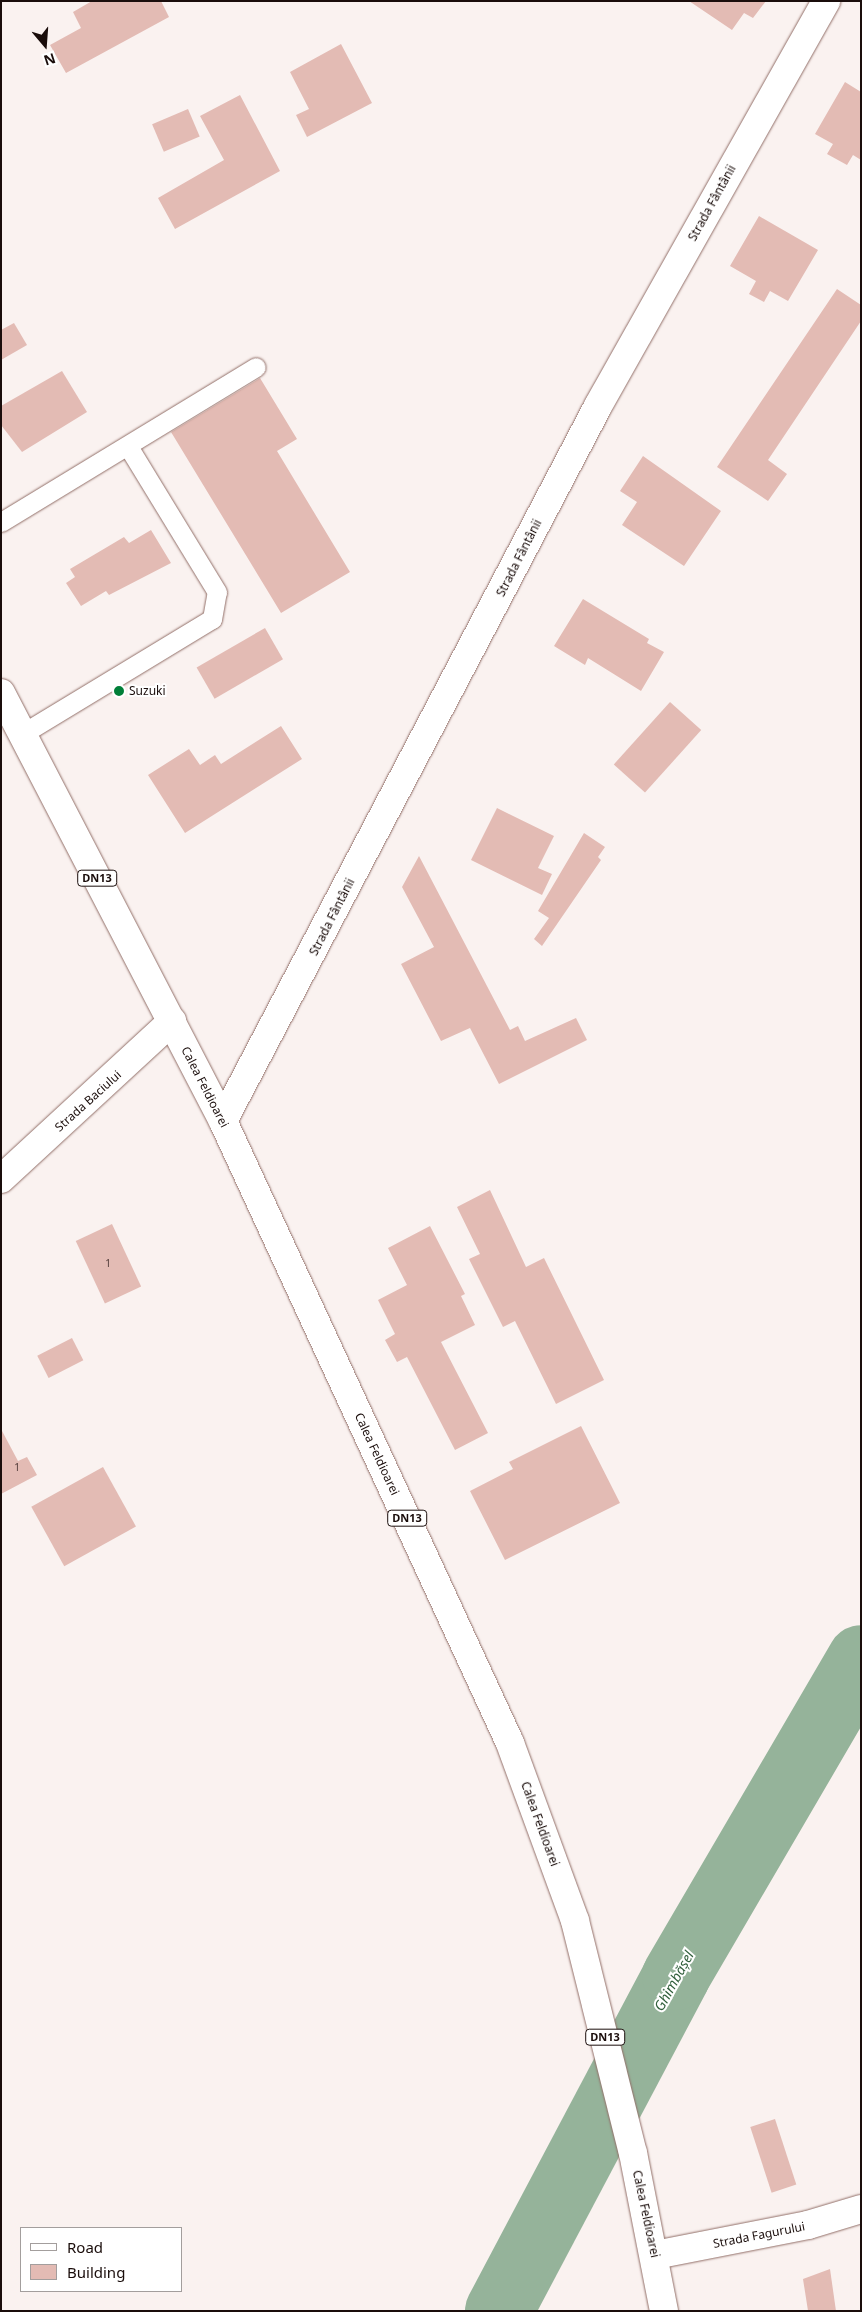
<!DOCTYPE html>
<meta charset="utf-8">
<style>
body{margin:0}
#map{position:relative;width:862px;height:2312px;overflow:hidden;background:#faf2f0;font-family:"Noto Sans",sans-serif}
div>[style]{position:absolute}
.river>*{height:68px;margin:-34px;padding:0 34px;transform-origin:34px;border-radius:34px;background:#95b39a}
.building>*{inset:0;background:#e3bbb4;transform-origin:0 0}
.roads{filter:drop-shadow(0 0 1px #926f68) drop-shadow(0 0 1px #926f68)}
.lane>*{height:19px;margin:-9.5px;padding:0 9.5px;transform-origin:9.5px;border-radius:9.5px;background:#fff}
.street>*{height:28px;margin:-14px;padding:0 14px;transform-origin:14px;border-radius:14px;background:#fff}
.highway>*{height:28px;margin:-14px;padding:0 14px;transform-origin:14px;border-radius:14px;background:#fff}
.dots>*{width:14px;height:14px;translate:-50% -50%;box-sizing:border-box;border:2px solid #fff;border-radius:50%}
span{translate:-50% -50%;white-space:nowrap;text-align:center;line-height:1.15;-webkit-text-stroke:4px #fff;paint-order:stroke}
.number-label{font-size:10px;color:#4c3835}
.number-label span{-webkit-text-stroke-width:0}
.shield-label span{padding:1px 4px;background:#fff;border:1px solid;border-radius:4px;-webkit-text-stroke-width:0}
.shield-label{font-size:11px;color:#1a0d0b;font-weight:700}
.street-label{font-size:12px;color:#1a0d0b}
.poi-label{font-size:12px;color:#1a0d0b}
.left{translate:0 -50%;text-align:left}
.water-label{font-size:14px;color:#305f3b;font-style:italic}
.frame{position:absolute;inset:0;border:2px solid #1a0d0b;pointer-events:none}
.legend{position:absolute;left:20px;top:2227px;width:162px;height:65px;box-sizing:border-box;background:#fff;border:1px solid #a39e9d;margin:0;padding:6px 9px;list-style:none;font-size:15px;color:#1a0d0b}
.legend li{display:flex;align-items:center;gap:10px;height:25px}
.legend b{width:25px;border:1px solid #a39e9d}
.north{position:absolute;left:20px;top:20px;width:50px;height:50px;-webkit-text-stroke:4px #fff;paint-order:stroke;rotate:162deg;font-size:14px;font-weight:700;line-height:20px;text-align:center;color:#1a0d0b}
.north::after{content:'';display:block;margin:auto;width:18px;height:22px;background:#1a0d0b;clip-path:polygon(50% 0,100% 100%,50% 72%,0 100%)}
</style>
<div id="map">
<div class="river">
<i style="left:499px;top:2311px;width:379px;rotate:-62.1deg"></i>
<i style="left:676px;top:1976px;width:367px;rotate:-59.7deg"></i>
</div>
<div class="building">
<i style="clip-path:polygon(92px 1px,161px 1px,169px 17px,66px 73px,50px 45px,81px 28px,73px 12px)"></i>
<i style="clip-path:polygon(689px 1px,766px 1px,753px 18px,744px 13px,732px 30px)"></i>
<i style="clip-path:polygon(341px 44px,372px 103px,307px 137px,296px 115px,309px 109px,290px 72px)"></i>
<i style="clip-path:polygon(845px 82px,861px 92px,861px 160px,853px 155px,847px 165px,827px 154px,833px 144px,815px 134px)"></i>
<i style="clip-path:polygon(240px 95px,280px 171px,175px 229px,158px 198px,224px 160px,200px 116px)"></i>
<i style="left:188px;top:109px;width:30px;height:39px;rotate:67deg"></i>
<i style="clip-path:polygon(759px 216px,818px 250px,788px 301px,770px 291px,764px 302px,749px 294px,756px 281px,730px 266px)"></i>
<i style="clip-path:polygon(837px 289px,861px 305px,861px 321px,768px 460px,787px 474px,768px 501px,717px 467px)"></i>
<i style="clip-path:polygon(14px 323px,27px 345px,1px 360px,1px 330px)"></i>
<i style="clip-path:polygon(62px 371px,87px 412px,22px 452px,1px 425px,1px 406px)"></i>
<i style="clip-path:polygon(260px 378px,297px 439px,277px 451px,350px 572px,281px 613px,171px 432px)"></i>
<i style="clip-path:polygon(643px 456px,721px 511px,684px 566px,622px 525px,637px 502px,620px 491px)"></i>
<i style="clip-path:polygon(151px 530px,171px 563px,109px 595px,106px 591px,81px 606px,66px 583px,75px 577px,70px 569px,124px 537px,129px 543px)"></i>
<i style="clip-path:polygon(583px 599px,649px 639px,647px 643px,664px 652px,641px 691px,588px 658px,585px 665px,554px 646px)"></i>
<i style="left:265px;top:628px;width:36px;height:79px;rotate:60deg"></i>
<i style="left:670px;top:702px;width:42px;height:84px;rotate:42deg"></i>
<i style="clip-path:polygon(281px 726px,302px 759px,185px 833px,148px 775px,189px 749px,200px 765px,215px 755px,221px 764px)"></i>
<i style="clip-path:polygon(497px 808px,554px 836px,538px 868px,552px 874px,542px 895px,471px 860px)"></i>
<i style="clip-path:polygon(584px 833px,605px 847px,598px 857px,601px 860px,542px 946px,534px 939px,549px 918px,538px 911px)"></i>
<i style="clip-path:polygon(419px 856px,510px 1030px,518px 1026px,525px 1041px,576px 1018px,587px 1040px,499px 1084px,470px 1028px,441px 1041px,401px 964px,434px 947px,402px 887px)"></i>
<i style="clip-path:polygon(490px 1190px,526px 1267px,544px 1258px,604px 1380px,556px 1404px,515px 1321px,503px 1327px,469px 1259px,480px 1254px,457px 1207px)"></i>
<i style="left:112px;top:1224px;width:69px;height:40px;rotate:65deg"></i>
<i style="clip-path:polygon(430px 1226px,465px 1294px,461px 1296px,475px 1325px,441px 1342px,488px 1433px,455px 1450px,407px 1357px,397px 1362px,385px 1340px,395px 1334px,378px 1300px,407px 1285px,388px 1248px)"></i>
<i style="left:72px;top:1338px;width:25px;height:39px;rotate:63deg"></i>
<i style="clip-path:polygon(581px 1426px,620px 1503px,505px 1560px,470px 1491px,513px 1469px,509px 1462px)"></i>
<i style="clip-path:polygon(1px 1429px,18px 1461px,27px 1457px,37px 1475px,1px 1494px)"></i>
<i style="left:103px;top:1467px;width:68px;height:82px;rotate:61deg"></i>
<i style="left:775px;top:2119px;width:69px;height:26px;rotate:72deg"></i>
<i style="clip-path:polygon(830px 2269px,836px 2311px,808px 2311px,803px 2279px)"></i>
</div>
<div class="roads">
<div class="lane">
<i style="left:1px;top:522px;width:298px;rotate:-31.3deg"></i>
<i style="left:22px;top:734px;width:222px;rotate:-31.2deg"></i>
<i style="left:212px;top:619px;width:27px;rotate:-80deg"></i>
<i style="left:217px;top:592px;width:171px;rotate:-121.4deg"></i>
</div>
<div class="street">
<i style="left:223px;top:1121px;width:807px;rotate:-62.32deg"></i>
<i style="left:598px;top:406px;width:465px;rotate:-60.6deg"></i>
<i style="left:1px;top:1179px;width:233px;rotate:-42.7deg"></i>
<i style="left:655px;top:2255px;width:156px;rotate:-11.1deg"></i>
<i style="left:808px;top:2225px;width:55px;rotate:-16.8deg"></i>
</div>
<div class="highway">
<i style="left:1px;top:693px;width:482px;rotate:62.6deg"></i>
<i style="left:223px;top:1121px;width:685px;rotate:65.23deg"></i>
<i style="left:510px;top:1743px;width:189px;rotate:69.9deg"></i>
<i style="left:575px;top:1921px;width:239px;rotate:76deg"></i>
<i style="left:633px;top:2153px;width:161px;rotate:78.9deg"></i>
</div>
</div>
<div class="dots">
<i style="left:119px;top:691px;background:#007f38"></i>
</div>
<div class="number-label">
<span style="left:108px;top:1264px">1</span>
<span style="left:17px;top:1468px">1</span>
</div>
<div class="shield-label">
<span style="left:97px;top:878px">DN13</span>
<span style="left:407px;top:1518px">DN13</span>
<span style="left:605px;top:2037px">DN13</span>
</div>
<div class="street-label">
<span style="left:712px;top:203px;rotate:-61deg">Strada Fântânii</span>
<span style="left:519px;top:558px;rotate:-63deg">Strada Fântânii</span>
<span style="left:332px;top:917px;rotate:-63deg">Strada Fântânii</span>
<span style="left:205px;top:1087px;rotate:63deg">Calea Feldioarei</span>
<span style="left:88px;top:1101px;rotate:-42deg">Strada Baciului</span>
<span style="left:377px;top:1454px;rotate:65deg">Calea Feldioarei</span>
<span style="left:540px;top:1824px;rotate:70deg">Calea Feldioarei</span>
<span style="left:646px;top:2214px;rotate:78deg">Calea Feldioarei</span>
<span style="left:759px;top:2235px;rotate:-11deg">Strada Fagurului</span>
</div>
<div class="poi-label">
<span class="left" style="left:129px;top:691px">Suzuki</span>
</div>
<div class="water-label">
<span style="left:674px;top:1981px;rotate:-61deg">Ghimbășel</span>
</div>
<div class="frame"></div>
<ul class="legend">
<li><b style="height:6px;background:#fff"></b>Road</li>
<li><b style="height:14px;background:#e3bbb4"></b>Building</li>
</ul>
<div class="north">N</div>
</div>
